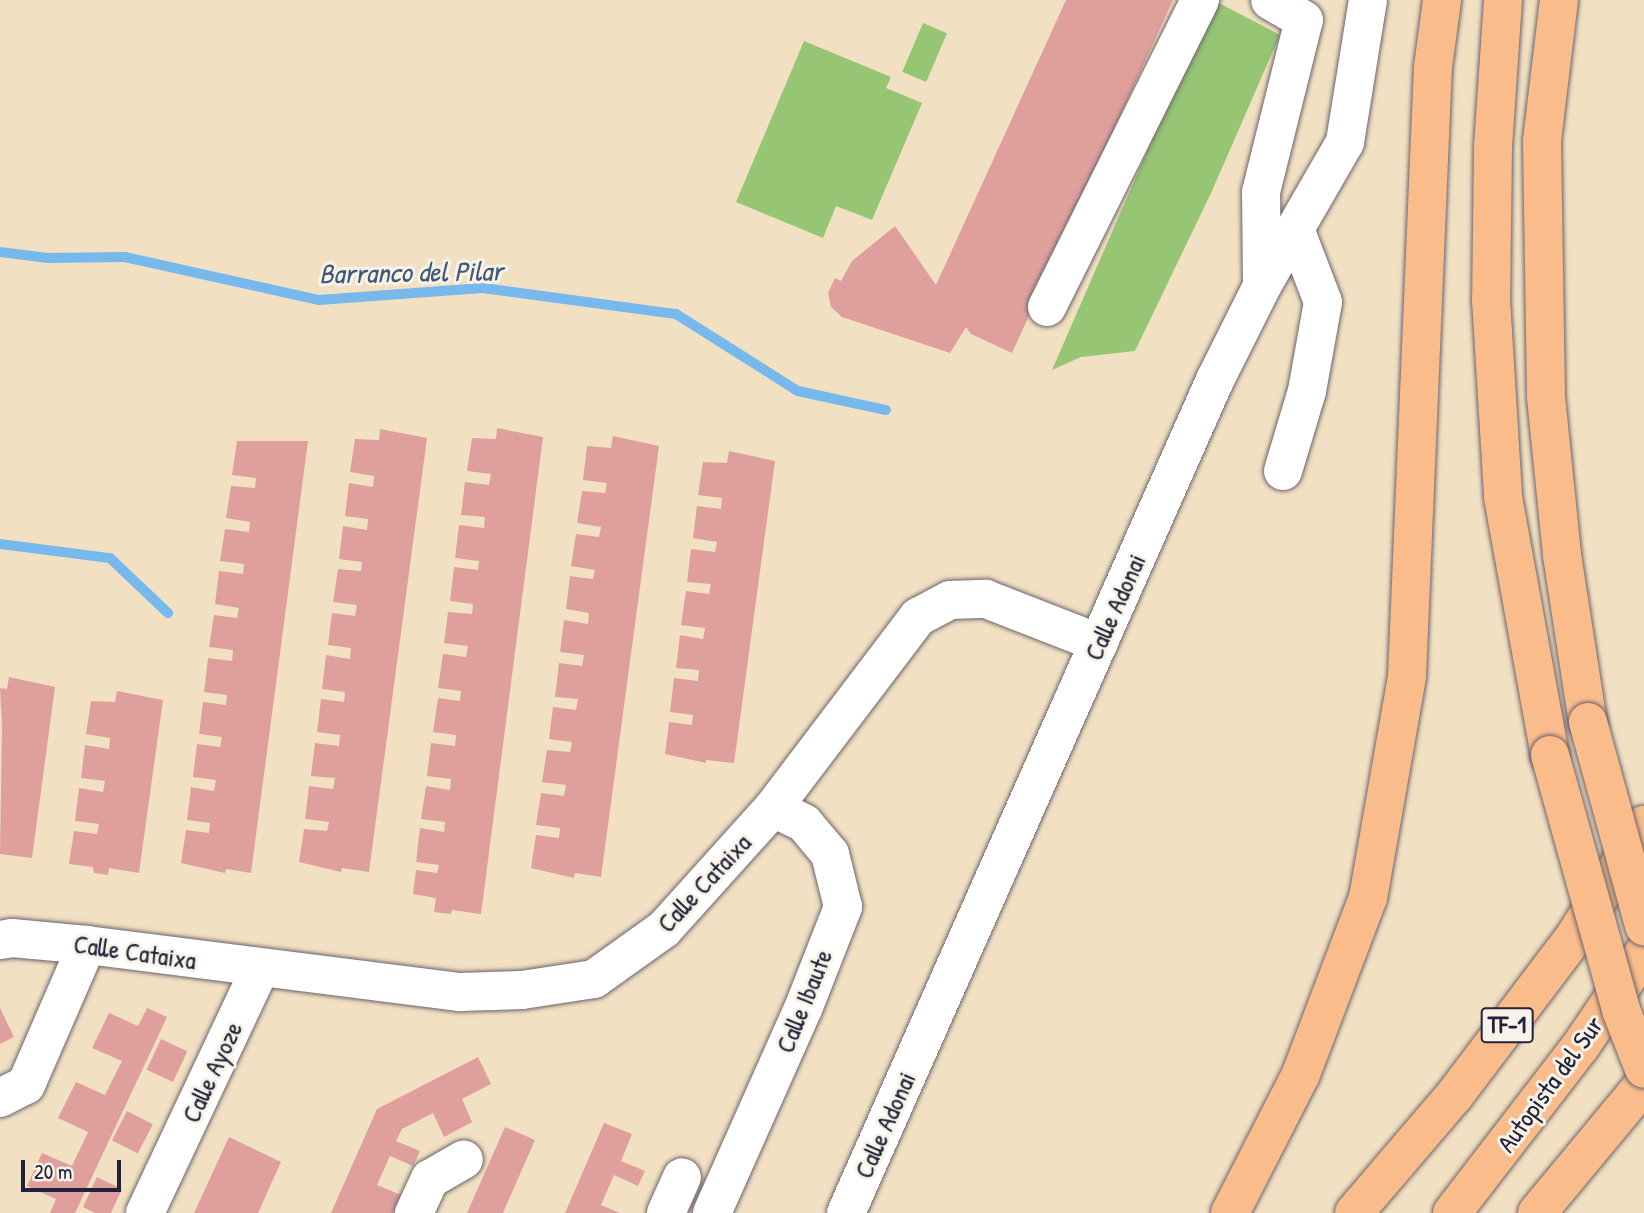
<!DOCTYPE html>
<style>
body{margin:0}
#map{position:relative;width:1644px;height:1213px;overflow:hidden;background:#f2e0c3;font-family:"Patrick Hand",sans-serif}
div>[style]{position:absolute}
.green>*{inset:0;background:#96c573;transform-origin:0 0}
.stream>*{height:10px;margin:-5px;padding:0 5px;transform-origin:5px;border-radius:5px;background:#77b9ec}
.building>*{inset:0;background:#dfa09d;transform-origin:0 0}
.roads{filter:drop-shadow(0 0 2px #6b646b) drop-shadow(0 0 2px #6b646b)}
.minor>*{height:38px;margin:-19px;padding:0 19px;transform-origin:19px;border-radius:19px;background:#fff}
.highway>*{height:38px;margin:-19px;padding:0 19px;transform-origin:19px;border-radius:19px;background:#fabc8b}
.bridges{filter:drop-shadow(0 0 2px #6b646b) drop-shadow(0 0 2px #6b646b)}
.highway-bridge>*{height:38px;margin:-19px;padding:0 19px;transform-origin:19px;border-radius:19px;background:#fabc8b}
span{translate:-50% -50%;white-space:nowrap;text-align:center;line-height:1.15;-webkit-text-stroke:6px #f7f3e8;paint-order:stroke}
.shield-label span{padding:2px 5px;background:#f7f3e8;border:2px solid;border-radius:5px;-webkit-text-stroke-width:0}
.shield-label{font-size:24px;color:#22223b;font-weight:700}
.street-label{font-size:26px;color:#22223b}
.water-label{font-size:28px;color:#405779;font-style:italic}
.scale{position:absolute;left:21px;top:1160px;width:100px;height:32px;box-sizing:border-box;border:4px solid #22223b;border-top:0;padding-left:9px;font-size:21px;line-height:24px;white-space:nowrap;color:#22223b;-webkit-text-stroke:5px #f7f3e8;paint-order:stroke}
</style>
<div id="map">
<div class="green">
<i style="clip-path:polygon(1213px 0,1280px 35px,1212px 191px,1135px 351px,1081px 357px,1052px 370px)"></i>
<i style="left:923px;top:23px;width:26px;height:53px;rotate:23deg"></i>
<i style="clip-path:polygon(804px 41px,891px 77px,886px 88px,922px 103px,872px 220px,836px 206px,823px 238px,736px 202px)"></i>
</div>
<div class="stream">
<i style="left:0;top:252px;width:48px;rotate:7.1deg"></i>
<i style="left:48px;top:258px;width:77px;rotate:-0.7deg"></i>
<i style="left:125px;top:257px;width:199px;rotate:12.5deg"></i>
<i style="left:319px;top:300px;width:164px;rotate:-4.2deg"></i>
<i style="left:483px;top:288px;width:195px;rotate:7.7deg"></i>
<i style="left:676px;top:314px;width:144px;rotate:32.3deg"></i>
<i style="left:798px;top:391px;width:90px;rotate:12.2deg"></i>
<i style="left:0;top:544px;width:111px;rotate:7.3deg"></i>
<i style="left:110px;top:558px;width:80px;rotate:43.5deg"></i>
</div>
<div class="building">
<i style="clip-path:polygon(1066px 0,1173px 0,1012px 353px,971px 334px,966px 327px,950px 353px,842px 317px,831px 307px,828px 293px,835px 278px,841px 281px,852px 261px,895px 226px,936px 285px)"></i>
<i style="clip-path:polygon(497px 428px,543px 437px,481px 914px,452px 910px,451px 914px,434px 912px,436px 898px,413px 894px,416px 870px,437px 873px,439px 865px,416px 862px,420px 828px,444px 832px,445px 822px,421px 819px,426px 786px,450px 790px,451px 779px,427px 776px,431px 743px,455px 746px,456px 735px,433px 732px,438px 698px,460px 701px,461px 691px,438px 688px,443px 654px,466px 657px,468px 646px,444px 643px,448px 612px,472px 614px,473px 604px,450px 601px,454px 567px,478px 570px,479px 561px,455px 558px,459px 525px,484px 528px,485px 517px,461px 515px,465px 482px,489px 485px,491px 474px,467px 471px,472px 438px,496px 439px)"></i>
<i style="clip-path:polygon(380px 429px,427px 438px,369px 872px,342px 868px,341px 872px,299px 862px,304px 829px,327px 831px,329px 822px,305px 819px,309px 786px,333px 789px,335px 778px,311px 776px,315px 743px,339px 746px,340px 735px,317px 732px,321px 699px,344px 702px,345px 692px,322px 689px,326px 655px,350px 659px,351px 648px,328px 645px,332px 613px,355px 616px,357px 605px,333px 602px,338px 569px,361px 571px,362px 562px,339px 559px,343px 526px,367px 530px,368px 519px,345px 516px,349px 483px,373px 487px,374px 476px,350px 472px,355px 439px,379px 440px)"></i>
<i style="clip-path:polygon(613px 436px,659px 446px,601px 877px,575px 873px,574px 878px,531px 868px,536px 835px,559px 838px,560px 828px,536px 825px,541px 793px,564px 796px,566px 785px,542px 782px,547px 750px,570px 752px,572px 742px,549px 739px,553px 707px,576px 710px,578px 699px,555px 697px,559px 663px,582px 666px,584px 655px,560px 652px,564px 620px,588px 624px,589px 613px,566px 609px,570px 576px,593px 579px,595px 570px,571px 566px,576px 534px,599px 537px,601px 527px,577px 523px,582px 491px,605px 493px,607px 483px,583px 480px,587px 446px,611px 448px)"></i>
<i style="clip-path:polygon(237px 441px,308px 441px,251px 873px,226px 869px,225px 873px,181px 863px,186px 830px,209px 833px,210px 823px,187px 820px,191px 787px,214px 791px,216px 780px,193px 777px,197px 744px,220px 747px,222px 737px,199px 734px,203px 702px,226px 705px,227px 695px,204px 692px,208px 658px,232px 661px,233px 650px,209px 647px,214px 615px,237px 618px,239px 608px,215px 604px,219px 571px,243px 574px,244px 564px,220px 561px,225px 529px,249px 532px,250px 522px,226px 518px,231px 486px,255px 488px,256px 478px,232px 475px)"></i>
<i style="clip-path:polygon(729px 451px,775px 461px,734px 763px,706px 760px,706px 763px,665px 754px,669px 722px,692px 725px,693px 715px,670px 712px,674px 678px,698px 681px,699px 670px,676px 668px,680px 635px,703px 639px,705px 628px,681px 625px,686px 591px,709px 594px,711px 584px,687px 582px,691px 549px,715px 552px,717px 542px,693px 538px,697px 506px,721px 509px,722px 498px,698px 495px,703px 462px,727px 463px)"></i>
<i style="clip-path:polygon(9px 677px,55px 687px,32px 858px,0 854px,2px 724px,0 688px,7px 689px)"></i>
<i style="clip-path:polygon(117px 691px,163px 700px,139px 873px,109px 868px,108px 875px,94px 873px,93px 867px,69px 864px,74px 831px,97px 834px,99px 824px,75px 821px,79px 788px,103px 792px,105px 781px,81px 778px,85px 745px,109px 749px,110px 738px,86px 734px,91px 701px,115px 702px)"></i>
<i style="clip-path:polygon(0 1008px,14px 1037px,0 1044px)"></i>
<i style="clip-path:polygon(147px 1008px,167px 1017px,75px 1213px,50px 1213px,56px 1199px,27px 1186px,42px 1153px,72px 1166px,88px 1132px,58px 1118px,76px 1082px,105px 1095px,122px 1061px,92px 1048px,109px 1013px,138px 1026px)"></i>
<i style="left:161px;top:1039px;width:29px;height:34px;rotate:25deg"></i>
<i style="clip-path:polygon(478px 1057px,491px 1084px,462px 1099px,472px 1122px,444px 1137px,433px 1113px,402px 1129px,396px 1141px,420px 1151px,413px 1166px,390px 1156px,377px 1185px,401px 1195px,393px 1213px,331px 1213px,377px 1109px)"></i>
<i style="left:127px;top:1111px;width:29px;height:33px;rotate:27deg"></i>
<i style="clip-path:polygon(604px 1123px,632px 1134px,621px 1161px,645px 1171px,638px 1186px,614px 1175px,601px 1205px,620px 1213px,565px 1213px)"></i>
<i style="clip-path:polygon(505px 1127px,535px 1140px,503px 1213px,467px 1213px)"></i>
<i style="clip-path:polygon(229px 1137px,281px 1162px,258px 1213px,194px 1213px)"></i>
<i style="clip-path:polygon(97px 1177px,122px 1189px,111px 1213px,95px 1213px,83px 1207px)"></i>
</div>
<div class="roads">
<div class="minor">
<i style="left:1262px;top:284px;width:92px;rotate:-90.6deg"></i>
<i style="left:1261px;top:192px;width:177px;rotate:-76deg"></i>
<i style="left:1304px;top:20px;width:39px;rotate:-150deg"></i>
<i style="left:1047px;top:307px;width:343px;rotate:-63.5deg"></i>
<i style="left:1283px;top:471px;width:84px;rotate:-73.3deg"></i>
<i style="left:1307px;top:391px;width:90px;rotate:-79.8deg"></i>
<i style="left:1323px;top:302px;width:78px;rotate:-111deg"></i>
<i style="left:0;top:940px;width:12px;rotate:-9deg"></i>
<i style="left:12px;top:938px;width:75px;rotate:5.3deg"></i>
<i style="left:87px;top:945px;width:376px;rotate:7.2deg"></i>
<i style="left:460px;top:992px;width:62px;rotate:-1.8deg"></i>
<i style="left:522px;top:990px;width:73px;rotate:-8.7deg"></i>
<i style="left:594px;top:979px;width:86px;rotate:-35.5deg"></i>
<i style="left:664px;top:929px;width:163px;rotate:-48deg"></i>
<i style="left:773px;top:808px;width:240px;rotate:-52.8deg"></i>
<i style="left:918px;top:617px;width:36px;rotate:-28deg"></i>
<i style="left:950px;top:600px;width:36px;rotate:-2deg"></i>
<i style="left:986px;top:599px;width:121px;rotate:21.3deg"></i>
<i style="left:0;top:1098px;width:29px;rotate:-27deg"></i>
<i style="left:26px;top:1085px;width:153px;rotate:-66.5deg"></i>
<i style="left:145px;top:1213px;width:270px;rotate:-64.8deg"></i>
<i style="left:414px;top:1213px;width:38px;rotate:-65deg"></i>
<i style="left:430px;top:1179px;width:39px;rotate:-30deg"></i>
<i style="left:666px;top:1213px;width:39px;rotate:-66deg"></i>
<i style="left:712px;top:1213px;width:223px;rotate:-66deg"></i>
<i style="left:803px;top:1009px;width:110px;rotate:-68.6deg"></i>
<i style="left:843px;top:907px;width:55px;rotate:-103.8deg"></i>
<i style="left:830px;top:854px;width:40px;rotate:-130deg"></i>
<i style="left:804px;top:823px;width:34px;rotate:-154deg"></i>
<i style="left:846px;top:1213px;width:911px;rotate:-66.11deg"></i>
<i style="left:1215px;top:380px;width:105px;rotate:-63.4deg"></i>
<i style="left:1262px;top:286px;width:166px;rotate:-60deg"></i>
<i style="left:1345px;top:142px;width:144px;rotate:-80.8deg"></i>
</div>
<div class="highway">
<i style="left:1503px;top:0;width:146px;rotate:93.9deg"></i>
<i style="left:1493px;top:146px;width:153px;rotate:90.7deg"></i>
<i style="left:1491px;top:299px;width:198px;rotate:86.5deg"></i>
<i style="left:1503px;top:497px;width:262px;rotate:79.7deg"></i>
<i style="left:1559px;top:0;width:142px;rotate:96.9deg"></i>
<i style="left:1542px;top:141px;width:256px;rotate:89.1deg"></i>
<i style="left:1546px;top:397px;width:159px;rotate:84.2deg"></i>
<i style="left:1562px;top:555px;width:169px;rotate:81.2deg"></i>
<i style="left:1230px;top:1213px;width:156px;rotate:-62.9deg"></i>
<i style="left:1301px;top:1074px;width:188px;rotate:-69.2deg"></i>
<i style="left:1368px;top:898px;width:225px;rotate:-80deg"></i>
<i style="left:1407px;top:676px;width:610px;rotate:-87.56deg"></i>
<i style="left:1433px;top:67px;width:68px;rotate:-82.3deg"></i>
<i style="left:1354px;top:1213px;width:154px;rotate:-49.5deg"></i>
<i style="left:1454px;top:1096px;width:201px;rotate:-52.9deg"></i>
<i style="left:1575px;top:936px;width:131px;rotate:-58.1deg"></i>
<i style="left:1452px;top:1213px;width:210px;rotate:-52.4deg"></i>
<i style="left:1580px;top:1047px;width:114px;rotate:-55.8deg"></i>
<i style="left:1537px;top:1213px;width:168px;rotate:-50.3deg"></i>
</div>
</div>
<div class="bridges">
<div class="highway-bridge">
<i style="left:1588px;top:722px;width:212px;rotate:74.6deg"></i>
<i style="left:1550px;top:755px;width:265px;rotate:74.4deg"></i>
<i style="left:1621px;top:1010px;width:63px;rotate:68.7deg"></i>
</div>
</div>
<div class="shield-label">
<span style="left:1507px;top:1025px">TF-1</span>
</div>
<div class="street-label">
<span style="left:1115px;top:607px;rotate:-66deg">Calle Adonai</span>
<span style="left:704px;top:883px;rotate:-47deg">Calle Cataixa</span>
<span style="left:135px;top:952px;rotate:8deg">Calle Cataixa</span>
<span style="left:804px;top:1001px;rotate:-68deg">Calle Ibaute</span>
<span style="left:212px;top:1072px;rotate:-65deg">Calle Ayoze</span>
<span style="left:1550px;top:1084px;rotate:-54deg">Autopista del Sur</span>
<span style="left:885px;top:1125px;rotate:-66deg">Calle Adonai</span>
</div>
<div class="water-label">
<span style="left:411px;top:272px;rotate:-1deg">Barranco del Pilar</span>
</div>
<div class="scale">20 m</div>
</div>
